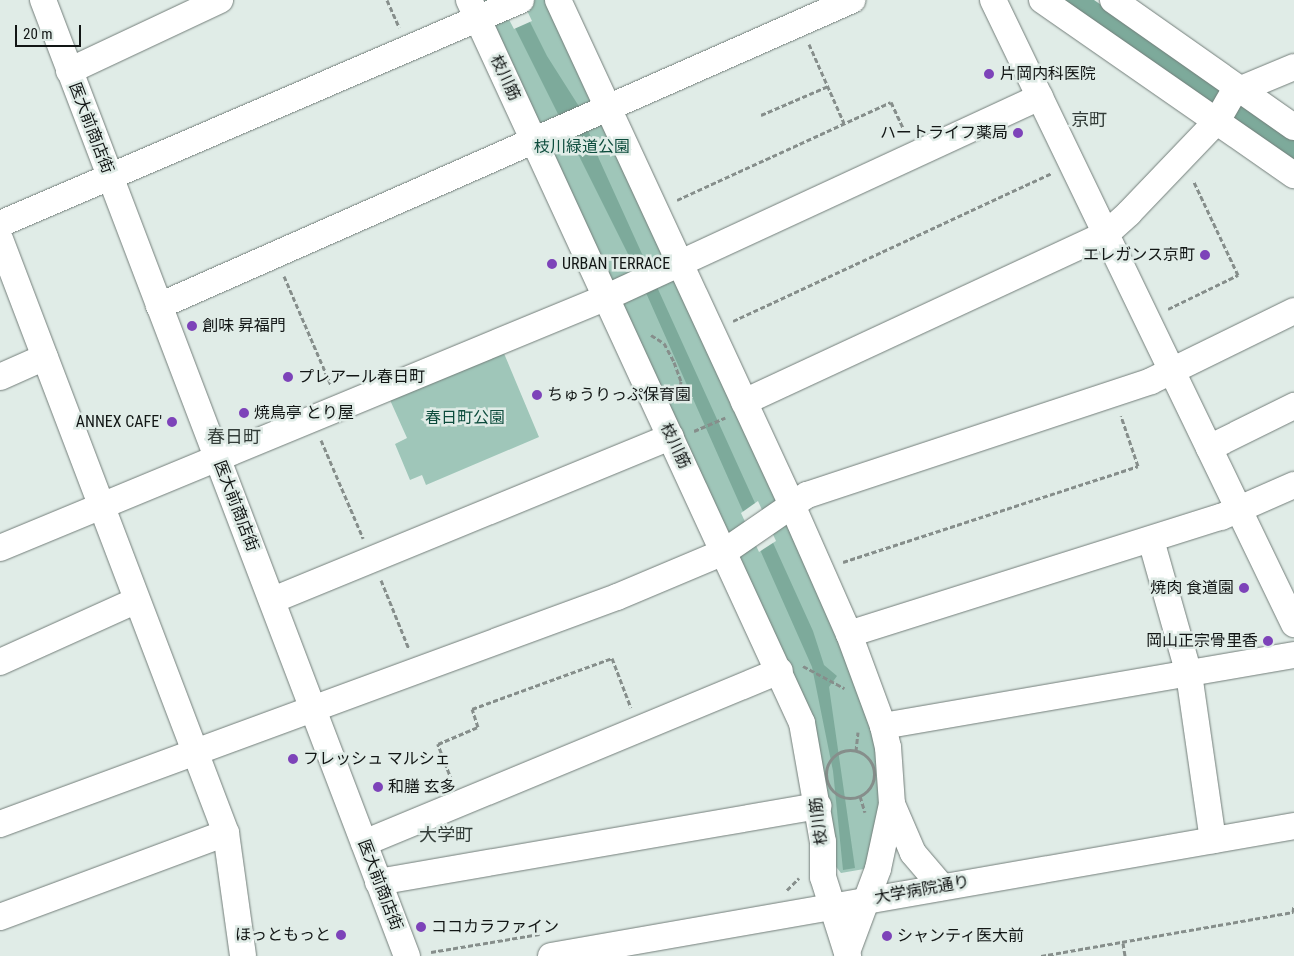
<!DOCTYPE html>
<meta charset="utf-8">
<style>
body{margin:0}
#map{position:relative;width:1294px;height:956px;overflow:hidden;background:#e0ece7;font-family:"Roboto Condensed","Noto Sans JP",sans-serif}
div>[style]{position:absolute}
.green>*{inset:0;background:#9fc6b9}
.water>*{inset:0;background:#7daa9b}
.pier>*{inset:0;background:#e0ece7}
.path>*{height:3px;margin-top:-1.5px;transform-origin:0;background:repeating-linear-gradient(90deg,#868e8b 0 5px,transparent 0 7.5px)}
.path>.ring{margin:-1.5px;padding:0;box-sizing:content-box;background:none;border:3px solid #868e8b;border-radius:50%}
.roads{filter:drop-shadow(0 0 1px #737e7a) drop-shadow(0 0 1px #737e7a)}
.minor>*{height:26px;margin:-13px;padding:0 13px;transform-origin:13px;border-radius:13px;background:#fff}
.dots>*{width:14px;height:14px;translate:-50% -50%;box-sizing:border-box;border:2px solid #e0ece7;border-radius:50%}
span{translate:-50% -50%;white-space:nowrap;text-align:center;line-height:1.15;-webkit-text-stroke:5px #e0ece7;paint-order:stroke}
.poi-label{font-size:16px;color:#121615}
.left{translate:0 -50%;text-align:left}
.right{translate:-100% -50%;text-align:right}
.street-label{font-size:16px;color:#121615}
.park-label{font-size:16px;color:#0d4c3d}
.neighbourhood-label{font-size:18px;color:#333d39}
.scale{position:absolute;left:15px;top:25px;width:66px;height:22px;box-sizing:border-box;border:2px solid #121615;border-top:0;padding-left:6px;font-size:15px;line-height:18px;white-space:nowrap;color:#121615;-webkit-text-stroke:4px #e0ece7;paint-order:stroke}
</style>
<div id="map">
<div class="green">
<i style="clip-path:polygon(481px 0,546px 0,840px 638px,880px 759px,882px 790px,869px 863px,864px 869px,841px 873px,833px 863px,729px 533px,553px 162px)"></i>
<i style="clip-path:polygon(503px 351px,539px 437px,426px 485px,422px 475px,410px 480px,395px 444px,407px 438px,390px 400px)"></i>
</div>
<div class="water">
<i style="clip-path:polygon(501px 0,519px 0,547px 56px,580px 108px,599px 159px,813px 631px,824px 665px,837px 676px,829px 687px,855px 868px,843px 870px,833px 771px,812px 667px,635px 268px)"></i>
<i style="clip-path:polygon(1064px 0,1094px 0,1245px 103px,1294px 138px,1294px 160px)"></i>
</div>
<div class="pier">
<i style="clip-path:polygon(522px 0,532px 21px,514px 29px,499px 1px)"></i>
<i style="clip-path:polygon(758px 501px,776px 541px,759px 552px,741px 513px)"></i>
</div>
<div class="path">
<i style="left:387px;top:0;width:30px;rotate:66deg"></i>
<i style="left:809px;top:44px;width:86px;rotate:66.1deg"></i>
<i style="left:761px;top:115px;width:73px;rotate:-23.4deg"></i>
<i style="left:677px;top:200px;width:235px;rotate:-24.6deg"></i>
<i style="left:891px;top:102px;width:35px;rotate:65deg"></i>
<i style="left:284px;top:276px;width:119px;rotate:66.7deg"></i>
<i style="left:1168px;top:309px;width:78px;rotate:-25.9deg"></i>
<i style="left:1238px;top:275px;width:105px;rotate:-115.3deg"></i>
<i style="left:733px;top:321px;width:352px;rotate:-24.9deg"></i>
<i style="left:651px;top:335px;width:15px;rotate:32deg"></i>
<i style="left:664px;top:343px;width:21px;rotate:62deg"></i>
<i style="left:674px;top:362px;width:20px;rotate:70deg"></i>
<i style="left:681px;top:381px;width:16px;rotate:97deg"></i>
<i style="left:694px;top:431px;width:34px;rotate:-23deg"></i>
<i style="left:321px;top:440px;width:107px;rotate:66.8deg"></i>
<i style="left:843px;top:562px;width:310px;rotate:-18deg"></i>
<i style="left:1138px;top:466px;width:53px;rotate:-108.8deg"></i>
<i style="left:381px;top:580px;width:74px;rotate:67.9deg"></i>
<i style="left:803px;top:666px;width:47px;rotate:28.2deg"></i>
<i class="ring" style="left:826px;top:750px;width:45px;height:45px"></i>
<i style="left:856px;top:751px;width:19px;rotate:-84deg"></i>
<i style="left:452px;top:781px;width:40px;rotate:-111deg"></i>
<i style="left:438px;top:744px;width:43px;rotate:-23deg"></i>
<i style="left:478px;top:727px;width:19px;rotate:-108deg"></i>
<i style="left:472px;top:709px;width:149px;rotate:-20deg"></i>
<i style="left:612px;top:658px;width:53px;rotate:69.2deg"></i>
<i style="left:860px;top:796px;width:17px;rotate:73deg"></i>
<i style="left:787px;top:890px;width:17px;rotate:-45deg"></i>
<i style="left:1123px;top:943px;width:13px;rotate:81deg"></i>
<i style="left:431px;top:952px;width:110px;rotate:-9.4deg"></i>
<i style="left:1041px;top:956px;width:256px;rotate:-9.9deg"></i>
<i style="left:1293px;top:912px;width:7px;rotate:-82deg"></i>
</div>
<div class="roads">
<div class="minor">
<i style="left:43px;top:0;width:1023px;rotate:69.16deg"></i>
<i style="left:469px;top:0;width:796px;rotate:65.27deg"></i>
<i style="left:802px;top:723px;width:121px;rotate:80deg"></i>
<i style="left:823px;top:842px;width:35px;rotate:90deg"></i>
<i style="left:823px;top:877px;width:83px;rotate:72.4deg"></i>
<i style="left:558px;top:0;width:557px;rotate:65.14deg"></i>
<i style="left:792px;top:505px;width:141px;rotate:66.2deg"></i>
<i style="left:849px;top:634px;width:98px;rotate:69.7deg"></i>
<i style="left:883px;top:726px;width:22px;rotate:77deg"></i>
<i style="left:888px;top:747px;width:57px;rotate:86deg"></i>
<i style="left:892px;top:804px;width:66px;rotate:102.2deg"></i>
<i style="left:878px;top:869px;width:89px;rotate:110.5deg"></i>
<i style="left:993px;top:0;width:693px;rotate:64.25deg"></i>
<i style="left:1042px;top:0;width:307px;rotate:34.8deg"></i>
<i style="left:1113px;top:0;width:221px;rotate:35.1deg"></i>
<i style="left:69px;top:71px;width:167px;rotate:-25.2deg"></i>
<i style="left:0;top:224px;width:567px;rotate:-23.26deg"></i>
<i style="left:0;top:239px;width:636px;rotate:69.17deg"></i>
<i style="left:226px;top:833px;width:124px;rotate:82.1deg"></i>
<i style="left:159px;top:306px;width:758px;rotate:-23.82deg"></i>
<i style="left:0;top:377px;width:49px;rotate:-24deg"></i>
<i style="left:744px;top:402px;width:399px;rotate:-24.9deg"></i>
<i style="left:1106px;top:234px;width:31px;rotate:-42deg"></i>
<i style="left:1129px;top:213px;width:127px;rotate:-46.3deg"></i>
<i style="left:1217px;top:121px;width:34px;rotate:-60deg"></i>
<i style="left:1234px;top:92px;width:65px;rotate:-22.6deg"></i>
<i style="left:1209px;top:448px;width:95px;rotate:-26.3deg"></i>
<i style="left:1151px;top:540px;width:139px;rotate:74.2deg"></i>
<i style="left:1189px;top:674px;width:168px;rotate:81.8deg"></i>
<i style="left:0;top:548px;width:657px;rotate:-22.47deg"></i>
<i style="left:607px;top:297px;width:477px;rotate:-24.8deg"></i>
<i style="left:273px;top:600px;width:430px;rotate:-22.3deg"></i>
<i style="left:849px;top:634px;width:390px;rotate:-17.5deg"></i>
<i style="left:1221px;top:517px;width:80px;rotate:-23.7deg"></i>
<i style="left:0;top:662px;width:150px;rotate:-24.3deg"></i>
<i style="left:883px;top:726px;width:417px;rotate:-9.8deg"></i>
<i style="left:892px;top:804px;width:53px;rotate:66.8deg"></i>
<i style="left:913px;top:853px;width:45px;rotate:49.5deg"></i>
<i style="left:0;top:824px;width:657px;rotate:-20.2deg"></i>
<i style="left:617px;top:597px;width:116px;rotate:-22.8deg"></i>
<i style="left:724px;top:552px;width:101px;rotate:-34.5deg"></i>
<i style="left:807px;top:495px;width:362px;rotate:-18.3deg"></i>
<i style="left:1151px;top:381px;width:159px;rotate:-26.1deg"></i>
<i style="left:364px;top:843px;width:450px;rotate:-22.5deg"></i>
<i style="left:378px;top:882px;width:447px;rotate:-9.8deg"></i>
<i style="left:0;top:917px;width:241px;rotate:-20.4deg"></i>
<i style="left:551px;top:956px;width:754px;rotate:-9.92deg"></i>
</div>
</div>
<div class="dots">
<i style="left:989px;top:74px;background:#7d43b9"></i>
<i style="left:1018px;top:133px;background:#7d43b9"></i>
<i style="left:1205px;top:255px;background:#7d43b9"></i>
<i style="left:552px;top:264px;background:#7d43b9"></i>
<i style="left:192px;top:326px;background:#7d43b9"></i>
<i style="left:288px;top:377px;background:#7d43b9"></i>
<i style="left:537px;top:395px;background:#7d43b9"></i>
<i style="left:244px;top:413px;background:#7d43b9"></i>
<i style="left:172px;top:422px;background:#7d43b9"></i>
<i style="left:1244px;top:588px;background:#7d43b9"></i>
<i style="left:1268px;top:641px;background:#7d43b9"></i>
<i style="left:293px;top:759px;background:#7d43b9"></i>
<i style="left:378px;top:787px;background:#7d43b9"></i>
<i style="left:421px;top:927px;background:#7d43b9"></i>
<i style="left:341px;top:935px;background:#7d43b9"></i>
<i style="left:887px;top:936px;background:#7d43b9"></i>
</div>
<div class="poi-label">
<span class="left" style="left:1000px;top:74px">片岡内科医院</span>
<span class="right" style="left:1008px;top:133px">ハートライフ薬局</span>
<span class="right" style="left:1195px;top:255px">エレガンス京町</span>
<span class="left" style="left:562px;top:264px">URBAN TERRACE</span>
<span class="left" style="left:202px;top:326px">創味 昇福門</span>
<span class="left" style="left:298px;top:377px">プレアール春日町</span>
<span class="left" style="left:547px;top:395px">ちゅうりっぷ保育園</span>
<span class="left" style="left:254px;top:413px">焼鳥亭 とり屋</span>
<span class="right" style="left:162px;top:422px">ANNEX CAFE'</span>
<span class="right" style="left:1234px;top:588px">焼肉 食道園</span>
<span class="right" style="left:1258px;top:641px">岡山正宗骨里香</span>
<span class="left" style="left:303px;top:759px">フレッシュ マルシェ</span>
<span class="left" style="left:388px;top:787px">和膳 玄多</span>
<span class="left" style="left:431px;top:927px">ココカラファイン</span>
<span class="right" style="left:331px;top:935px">ほっともっと</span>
<span class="left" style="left:897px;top:936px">シャンティ医大前</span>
</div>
<div class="street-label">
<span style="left:505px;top:78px;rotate:65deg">枝川筋</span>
<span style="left:91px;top:128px;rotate:69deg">医大前商店街</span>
<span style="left:675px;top:446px;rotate:65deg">枝川筋</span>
<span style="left:236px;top:506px;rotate:69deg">医大前商店街</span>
<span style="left:819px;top:821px;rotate:-97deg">枝川筋</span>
<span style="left:380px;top:885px;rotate:69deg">医大前商店街</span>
<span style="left:922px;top:890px;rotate:-10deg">大学病院通り</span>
</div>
<div class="park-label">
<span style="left:582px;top:147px">枝川緑道公園</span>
<span style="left:465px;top:418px">春日町公園</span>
</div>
<div class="neighbourhood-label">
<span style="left:1089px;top:120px">京町</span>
<span style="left:234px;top:437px">春日町</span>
<span style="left:446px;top:835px">大学町</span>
</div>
<div class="scale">20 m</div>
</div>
